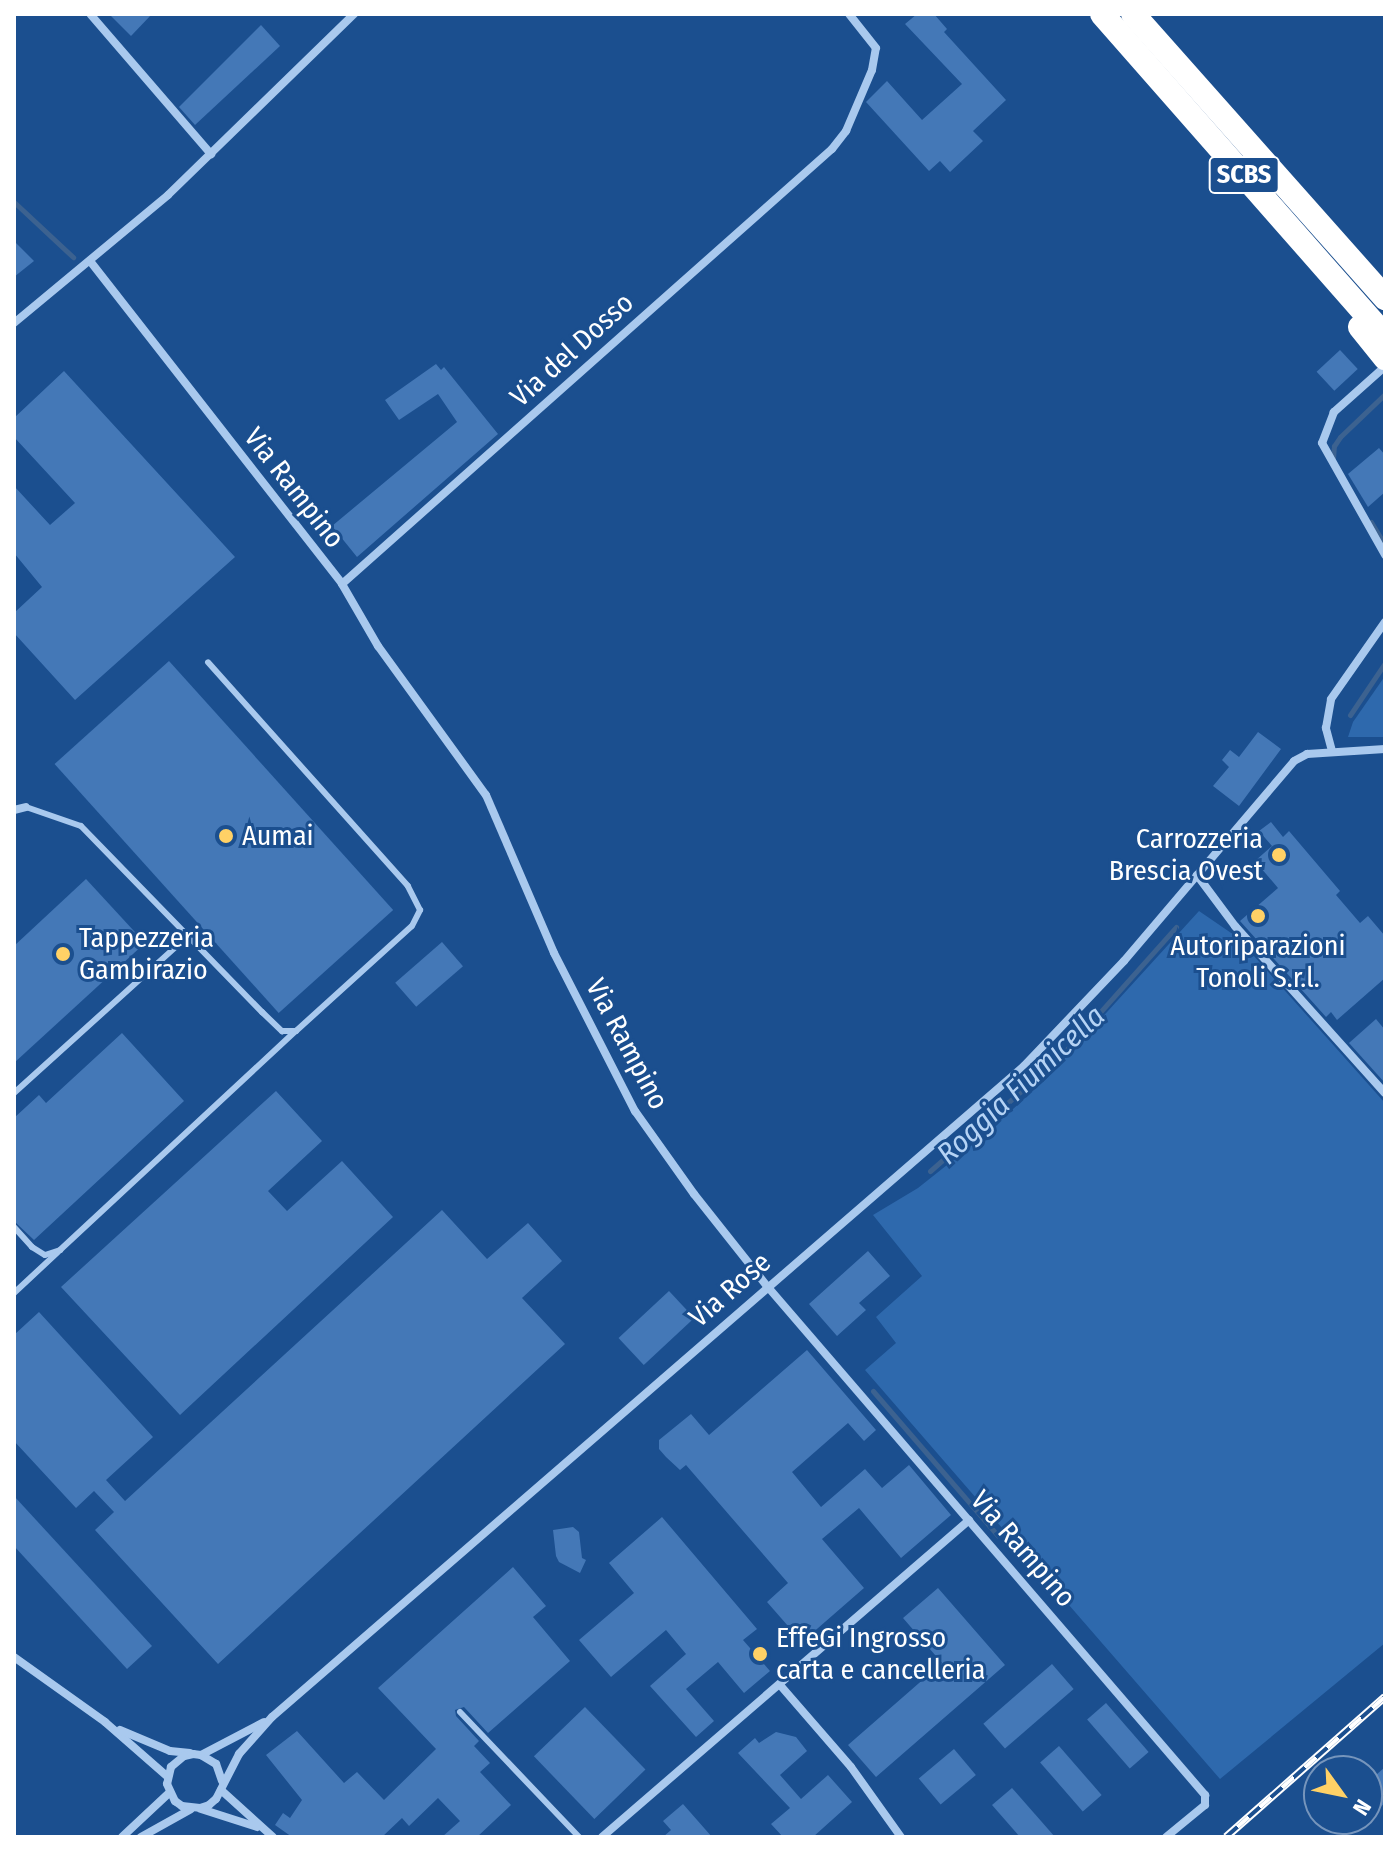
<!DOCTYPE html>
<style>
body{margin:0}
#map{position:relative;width:1399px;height:1851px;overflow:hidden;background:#1b4f8f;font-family:"Fira Sans Condensed",sans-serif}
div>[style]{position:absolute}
.green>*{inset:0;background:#2e69ad}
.stream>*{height:5px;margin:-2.5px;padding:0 2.5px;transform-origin:2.5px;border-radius:2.5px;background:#3c6290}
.building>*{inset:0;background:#4478b7;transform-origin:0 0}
.lane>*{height:6px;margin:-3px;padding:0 3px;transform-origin:3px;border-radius:3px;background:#a9c9ee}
.street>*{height:8px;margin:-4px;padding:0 4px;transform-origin:4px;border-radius:4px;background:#a9c9ee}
.highway>*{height:24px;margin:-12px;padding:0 12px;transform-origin:12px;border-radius:12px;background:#fff}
.rail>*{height:8px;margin-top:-4px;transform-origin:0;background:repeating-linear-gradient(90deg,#1b4f8f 0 15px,#fff 0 30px);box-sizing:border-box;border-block:2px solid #fff}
.dots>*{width:22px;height:22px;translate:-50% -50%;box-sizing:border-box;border:4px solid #1b4f8f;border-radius:50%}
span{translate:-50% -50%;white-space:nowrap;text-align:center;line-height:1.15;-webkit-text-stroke:6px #1b4f8f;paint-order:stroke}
.shield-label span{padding:2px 6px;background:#1b4f8f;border:2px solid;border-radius:6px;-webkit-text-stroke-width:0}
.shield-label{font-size:26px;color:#fff;font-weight:700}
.street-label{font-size:28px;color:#fff}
.poi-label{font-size:28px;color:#fff}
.left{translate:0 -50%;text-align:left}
.right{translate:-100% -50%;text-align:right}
.water-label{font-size:30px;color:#b5d3f5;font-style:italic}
.frame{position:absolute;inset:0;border:16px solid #fff;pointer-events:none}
.north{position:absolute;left:1303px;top:1755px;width:80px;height:80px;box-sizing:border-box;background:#1b4f8f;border:2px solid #7695bc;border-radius:50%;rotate:123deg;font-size:22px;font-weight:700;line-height:32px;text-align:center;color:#fff}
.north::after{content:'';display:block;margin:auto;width:28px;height:36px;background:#ffd166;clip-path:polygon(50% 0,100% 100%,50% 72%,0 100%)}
</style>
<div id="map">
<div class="green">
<i style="clip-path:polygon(1385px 676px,1385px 737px,1348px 737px,1353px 722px)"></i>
<i style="clip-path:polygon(1199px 911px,1237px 937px,1385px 1103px,1385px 1643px,1220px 1779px,865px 1370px,896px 1343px,876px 1317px,922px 1276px,873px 1215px,918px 1188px,981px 1138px,1046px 1079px)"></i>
</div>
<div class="stream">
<i style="left:14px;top:202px;width:81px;rotate:43deg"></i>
<i style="left:1333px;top:459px;width:13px;rotate:-86deg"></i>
<i style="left:1334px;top:446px;width:11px;rotate:-56deg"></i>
<i style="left:1340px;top:437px;width:62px;rotate:-43.7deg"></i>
<i style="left:1371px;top:522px;width:27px;rotate:59deg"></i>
<i style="left:1350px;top:715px;width:63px;rotate:-56.1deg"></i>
<i style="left:930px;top:1171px;width:174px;rotate:-41.3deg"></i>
<i style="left:1061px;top:1056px;width:173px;rotate:-48.3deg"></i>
<i style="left:873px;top:1391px;width:191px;rotate:49.2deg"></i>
</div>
<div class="building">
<i style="clip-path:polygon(109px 14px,152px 14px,131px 36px)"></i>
<i style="clip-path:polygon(917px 14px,934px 14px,947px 29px,944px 32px,1006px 100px,973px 131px,983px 141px,950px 172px,940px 161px,929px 171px,866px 102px,887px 81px,922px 120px,962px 84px,905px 24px)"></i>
<i style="clip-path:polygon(261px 25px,280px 46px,195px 125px,179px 107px)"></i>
<i style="clip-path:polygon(14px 241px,34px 261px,14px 277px)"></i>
<i style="left:1340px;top:350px;width:26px;height:32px;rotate:47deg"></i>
<i style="clip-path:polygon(436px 364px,441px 370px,444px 367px,498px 434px,357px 557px,332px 526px,457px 422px,438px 394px,399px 420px,385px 400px)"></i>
<i style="clip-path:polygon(64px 371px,235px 557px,75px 700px,14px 633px,14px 613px,42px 587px,14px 553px,14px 486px,50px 525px,75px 503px,14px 437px,14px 418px)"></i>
<i style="clip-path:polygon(1379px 448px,1385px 455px,1385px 492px,1368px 507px,1348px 474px)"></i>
<i style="left:169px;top:661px;width:335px;height:154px;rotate:48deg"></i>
<i style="clip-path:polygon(1258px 732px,1281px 749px,1239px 806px,1213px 786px,1229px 767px,1222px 760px,1230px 750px,1239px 757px)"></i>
<i style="clip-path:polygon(1271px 822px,1283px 837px,1289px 831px,1340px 891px,1336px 895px,1360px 923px,1368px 916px,1385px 936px,1385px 978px,1337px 1020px,1331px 1012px,1326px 1017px,1240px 921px,1278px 888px,1255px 861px,1272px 846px,1259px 831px)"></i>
<i style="clip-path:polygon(86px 879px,145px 943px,14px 1063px,14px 946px)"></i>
<i style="left:442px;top:942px;width:32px;height:62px;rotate:49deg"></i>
<i style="clip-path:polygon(1376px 1019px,1385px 1030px,1385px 1083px,1349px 1043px)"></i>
<i style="clip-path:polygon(122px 1033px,184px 1101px,34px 1240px,14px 1221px,14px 1118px,39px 1095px,46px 1103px)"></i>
<i style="clip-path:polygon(276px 1091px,322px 1141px,268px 1191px,287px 1211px,342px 1161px,393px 1217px,180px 1415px,61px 1287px)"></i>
<i style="clip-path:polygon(442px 1210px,487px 1259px,528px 1223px,562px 1261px,522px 1298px,565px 1344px,218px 1664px,95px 1530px,114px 1512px,94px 1491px,76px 1508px,14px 1441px,14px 1335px,39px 1312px,153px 1437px,106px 1480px,125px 1501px)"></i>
<i style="clip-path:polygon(868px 1251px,890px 1276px,859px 1303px,866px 1310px,837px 1336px,809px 1304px)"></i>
<i style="left:669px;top:1291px;width:37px;height:69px;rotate:47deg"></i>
<i style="clip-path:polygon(807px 1350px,876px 1430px,864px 1441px,848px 1423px,792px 1472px,821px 1507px,865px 1469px,882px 1488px,909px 1465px,951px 1515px,901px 1558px,859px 1508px,822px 1539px,864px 1588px,802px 1642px,767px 1602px,788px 1583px,686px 1465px,680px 1470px,666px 1457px,659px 1449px,659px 1440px,691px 1414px,709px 1435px)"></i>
<i style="clip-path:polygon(14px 1496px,152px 1646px,127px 1669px,14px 1546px)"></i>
<i style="clip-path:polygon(662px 1517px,757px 1629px,743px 1640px,770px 1671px,744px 1693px,718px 1662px,686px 1689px,714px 1721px,696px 1737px,650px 1686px,686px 1654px,666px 1630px,611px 1677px,579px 1640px,634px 1593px,609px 1563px)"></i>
<i style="clip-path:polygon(573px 1527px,579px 1532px,582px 1558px,586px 1560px,580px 1573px,559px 1562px,556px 1556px,553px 1530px)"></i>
<i style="clip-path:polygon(513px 1567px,546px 1606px,533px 1617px,570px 1661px,488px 1733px,464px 1707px,455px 1710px,456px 1716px,479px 1741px,474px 1746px,490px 1763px,480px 1772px,511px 1805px,477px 1837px,442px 1837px,460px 1821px,438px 1798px,409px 1826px,402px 1818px,382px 1837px,292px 1837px,275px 1825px,283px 1813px,290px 1818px,302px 1800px,266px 1755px,297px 1731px,344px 1783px,357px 1772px,384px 1800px,436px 1749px,378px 1688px)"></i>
<i style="clip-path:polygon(938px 1588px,1005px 1665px,876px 1777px,848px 1745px,942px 1663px,903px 1618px)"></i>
<i style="left:1052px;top:1664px;width:33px;height:91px;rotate:49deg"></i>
<i style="left:1106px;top:1703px;width:65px;height:25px;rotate:49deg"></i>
<i style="left:585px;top:1707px;width:87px;height:71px;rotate:46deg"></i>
<i style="clip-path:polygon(776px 1732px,796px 1737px,807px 1751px,780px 1775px,801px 1799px,828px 1775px,852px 1802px,813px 1837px,783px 1837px,771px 1824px,790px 1808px,738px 1753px,755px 1738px,759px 1743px)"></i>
<i style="left:1059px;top:1746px;width:65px;height:25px;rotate:49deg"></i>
<i style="left:954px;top:1749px;width:34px;height:46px;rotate:50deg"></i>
<i style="clip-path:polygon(1385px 1767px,1385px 1803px,1377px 1810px,1367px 1797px,1367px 1783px)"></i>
<i style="clip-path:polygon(1012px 1788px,1055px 1837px,1020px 1837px,992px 1805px)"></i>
<i style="clip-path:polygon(683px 1804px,712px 1837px,663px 1837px,671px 1830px,663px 1821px)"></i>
</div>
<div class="lane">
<i style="left:26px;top:807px;width:58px;rotate:19.1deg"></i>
<i style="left:81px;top:826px;width:260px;rotate:45.8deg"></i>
<i style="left:262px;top:1012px;width:28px;rotate:44deg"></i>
<i style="left:282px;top:1031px;width:14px"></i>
<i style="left:296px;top:1031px;width:156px;rotate:-42.2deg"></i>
<i style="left:412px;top:926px;width:18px;rotate:-63deg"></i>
<i style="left:420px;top:910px;width:27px;rotate:-117deg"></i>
<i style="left:408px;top:886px;width:300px;rotate:-131.8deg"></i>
<i style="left:14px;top:1093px;width:234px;rotate:-42.1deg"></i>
<i style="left:14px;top:1227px;width:27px;rotate:48deg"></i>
<i style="left:32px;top:1247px;width:15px;rotate:32deg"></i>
<i style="left:45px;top:1255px;width:16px;rotate:-18deg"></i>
<i style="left:60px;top:1250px;width:322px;rotate:-42.9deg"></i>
<i style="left:14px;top:1293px;width:60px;rotate:-43deg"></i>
<i style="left:460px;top:1712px;width:173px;rotate:46.4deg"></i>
</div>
<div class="street">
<i style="left:91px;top:15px;width:184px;rotate:49.2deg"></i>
<i style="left:90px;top:261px;width:410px;rotate:52deg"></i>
<i style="left:342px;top:584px;width:72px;rotate:59.9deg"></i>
<i style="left:378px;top:646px;width:184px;rotate:54.1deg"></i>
<i style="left:486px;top:795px;width:172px;rotate:66.7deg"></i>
<i style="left:554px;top:953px;width:178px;rotate:62.9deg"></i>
<i style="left:635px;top:1111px;width:102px;rotate:54.6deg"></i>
<i style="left:694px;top:1194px;width:117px;rotate:51.6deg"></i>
<i style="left:767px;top:1286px;width:672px;rotate:49.29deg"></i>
<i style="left:1205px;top:1795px;width:10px;rotate:90deg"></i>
<i style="left:1205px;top:1805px;width:50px;rotate:140.6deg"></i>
<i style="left:14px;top:323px;width:200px;rotate:-39.7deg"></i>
<i style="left:168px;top:195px;width:260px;rotate:-44.2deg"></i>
<i style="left:1380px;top:371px;width:62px;rotate:138.3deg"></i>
<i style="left:1334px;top:412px;width:33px;rotate:111deg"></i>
<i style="left:1322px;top:443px;width:129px;rotate:60.6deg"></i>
<i style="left:342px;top:584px;width:655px;rotate:-41.6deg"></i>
<i style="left:832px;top:149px;width:23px;rotate:-52deg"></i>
<i style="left:846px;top:131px;width:66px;rotate:-66.9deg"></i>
<i style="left:872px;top:70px;width:22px;rotate:-80deg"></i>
<i style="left:876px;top:48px;width:43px;rotate:-128.5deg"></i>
<i style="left:1332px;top:751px;width:24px;rotate:-105deg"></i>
<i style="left:1326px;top:728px;width:29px;rotate:-80deg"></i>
<i style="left:1331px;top:699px;width:94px;rotate:-55deg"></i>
<i style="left:14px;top:810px;width:12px;rotate:-14deg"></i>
<i style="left:1197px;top:875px;width:64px;rotate:53.3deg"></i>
<i style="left:1235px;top:926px;width:224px;rotate:48.1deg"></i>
<i style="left:14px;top:1657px;width:112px;rotate:35.5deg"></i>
<i style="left:105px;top:1722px;width:82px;rotate:41.1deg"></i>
<i style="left:780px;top:1685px;width:108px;rotate:49.1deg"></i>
<i style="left:851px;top:1767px;width:86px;rotate:54.5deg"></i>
<i style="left:120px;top:1730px;width:54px;rotate:22.8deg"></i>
<i style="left:170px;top:1751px;width:20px;rotate:6deg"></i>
<i style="left:201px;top:1755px;width:71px;rotate:-27.6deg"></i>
<i style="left:222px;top:1781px;width:18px;rotate:-109deg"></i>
<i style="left:216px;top:1764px;width:17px;rotate:-149deg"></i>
<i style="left:201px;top:1755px;width:8px;rotate:-173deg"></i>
<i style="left:193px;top:1754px;width:9px;rotate:167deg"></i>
<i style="left:184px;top:1756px;width:17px;rotate:140deg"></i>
<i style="left:171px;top:1767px;width:17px;rotate:103deg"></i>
<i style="left:167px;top:1784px;width:19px;rotate:65deg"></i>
<i style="left:175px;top:1801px;width:9px;rotate:36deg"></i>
<i style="left:182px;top:1806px;width:18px;rotate:6deg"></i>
<i style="left:200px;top:1808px;width:9px;rotate:-18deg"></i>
<i style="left:209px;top:1805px;width:9px;rotate:-41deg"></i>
<i style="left:216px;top:1799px;width:51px;rotate:-62.9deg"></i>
<i style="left:239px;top:1754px;width:50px;rotate:-48.3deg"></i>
<i style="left:272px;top:1717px;width:995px;rotate:-40.88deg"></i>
<i style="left:1024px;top:1066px;width:145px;rotate:-46.4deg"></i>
<i style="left:1124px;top:961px;width:262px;rotate:-49.6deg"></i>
<i style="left:1294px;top:761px;width:15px;rotate:-28deg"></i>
<i style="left:1307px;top:754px;width:78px;rotate:-3.7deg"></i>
<i style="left:221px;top:1790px;width:70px;rotate:42.1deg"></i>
<i style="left:201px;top:1809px;width:59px;rotate:17.8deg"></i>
<i style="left:122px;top:1837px;width:64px;rotate:-43.1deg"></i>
<i style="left:141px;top:1837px;width:57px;rotate:-29.2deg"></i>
<i style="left:602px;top:1837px;width:485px;rotate:-40.8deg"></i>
</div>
<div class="highway">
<i style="left:1102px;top:14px;width:429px;rotate:48.7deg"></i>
<i style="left:1133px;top:14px;width:380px;rotate:48.4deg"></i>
<i style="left:1360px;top:327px;width:40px;rotate:51deg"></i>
</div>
<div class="rail">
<i style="left:1226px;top:1837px;width:212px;rotate:-41.4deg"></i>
</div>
<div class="dots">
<i style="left:226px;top:836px;background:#ffd166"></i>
<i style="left:1279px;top:855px;background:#ffd166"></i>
<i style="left:1258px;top:916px;background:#ffd166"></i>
<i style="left:63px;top:954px;background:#ffd166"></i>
<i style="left:760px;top:1654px;background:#ffd166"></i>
</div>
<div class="shield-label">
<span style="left:1244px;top:175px">SCBS</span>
</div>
<div class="street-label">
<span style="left:572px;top:350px;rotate:-42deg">Via del Dosso</span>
<span style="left:294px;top:488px;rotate:52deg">Via Rampino</span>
<span style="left:627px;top:1044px;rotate:62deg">Via Rampino</span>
<span style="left:730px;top:1290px;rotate:-41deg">Via Rose</span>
<span style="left:1023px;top:1549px;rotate:49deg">Via Rampino</span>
</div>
<div class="poi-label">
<span class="left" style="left:242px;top:836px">Aumai</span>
<span class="right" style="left:1263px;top:855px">Carrozzeria<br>Brescia Ovest</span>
<span class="left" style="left:79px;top:954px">Tappezzeria<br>Gambirazio</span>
<span style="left:1258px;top:962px">Autoriparazioni<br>Tonoli S.r.l.</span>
<span class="left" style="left:776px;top:1654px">EffeGi Ingrosso<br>carta e cancelleria</span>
</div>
<div class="water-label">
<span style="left:1021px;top:1085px;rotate:-43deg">Roggia Fiumicella</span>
</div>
<div class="frame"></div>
<div class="north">N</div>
</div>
